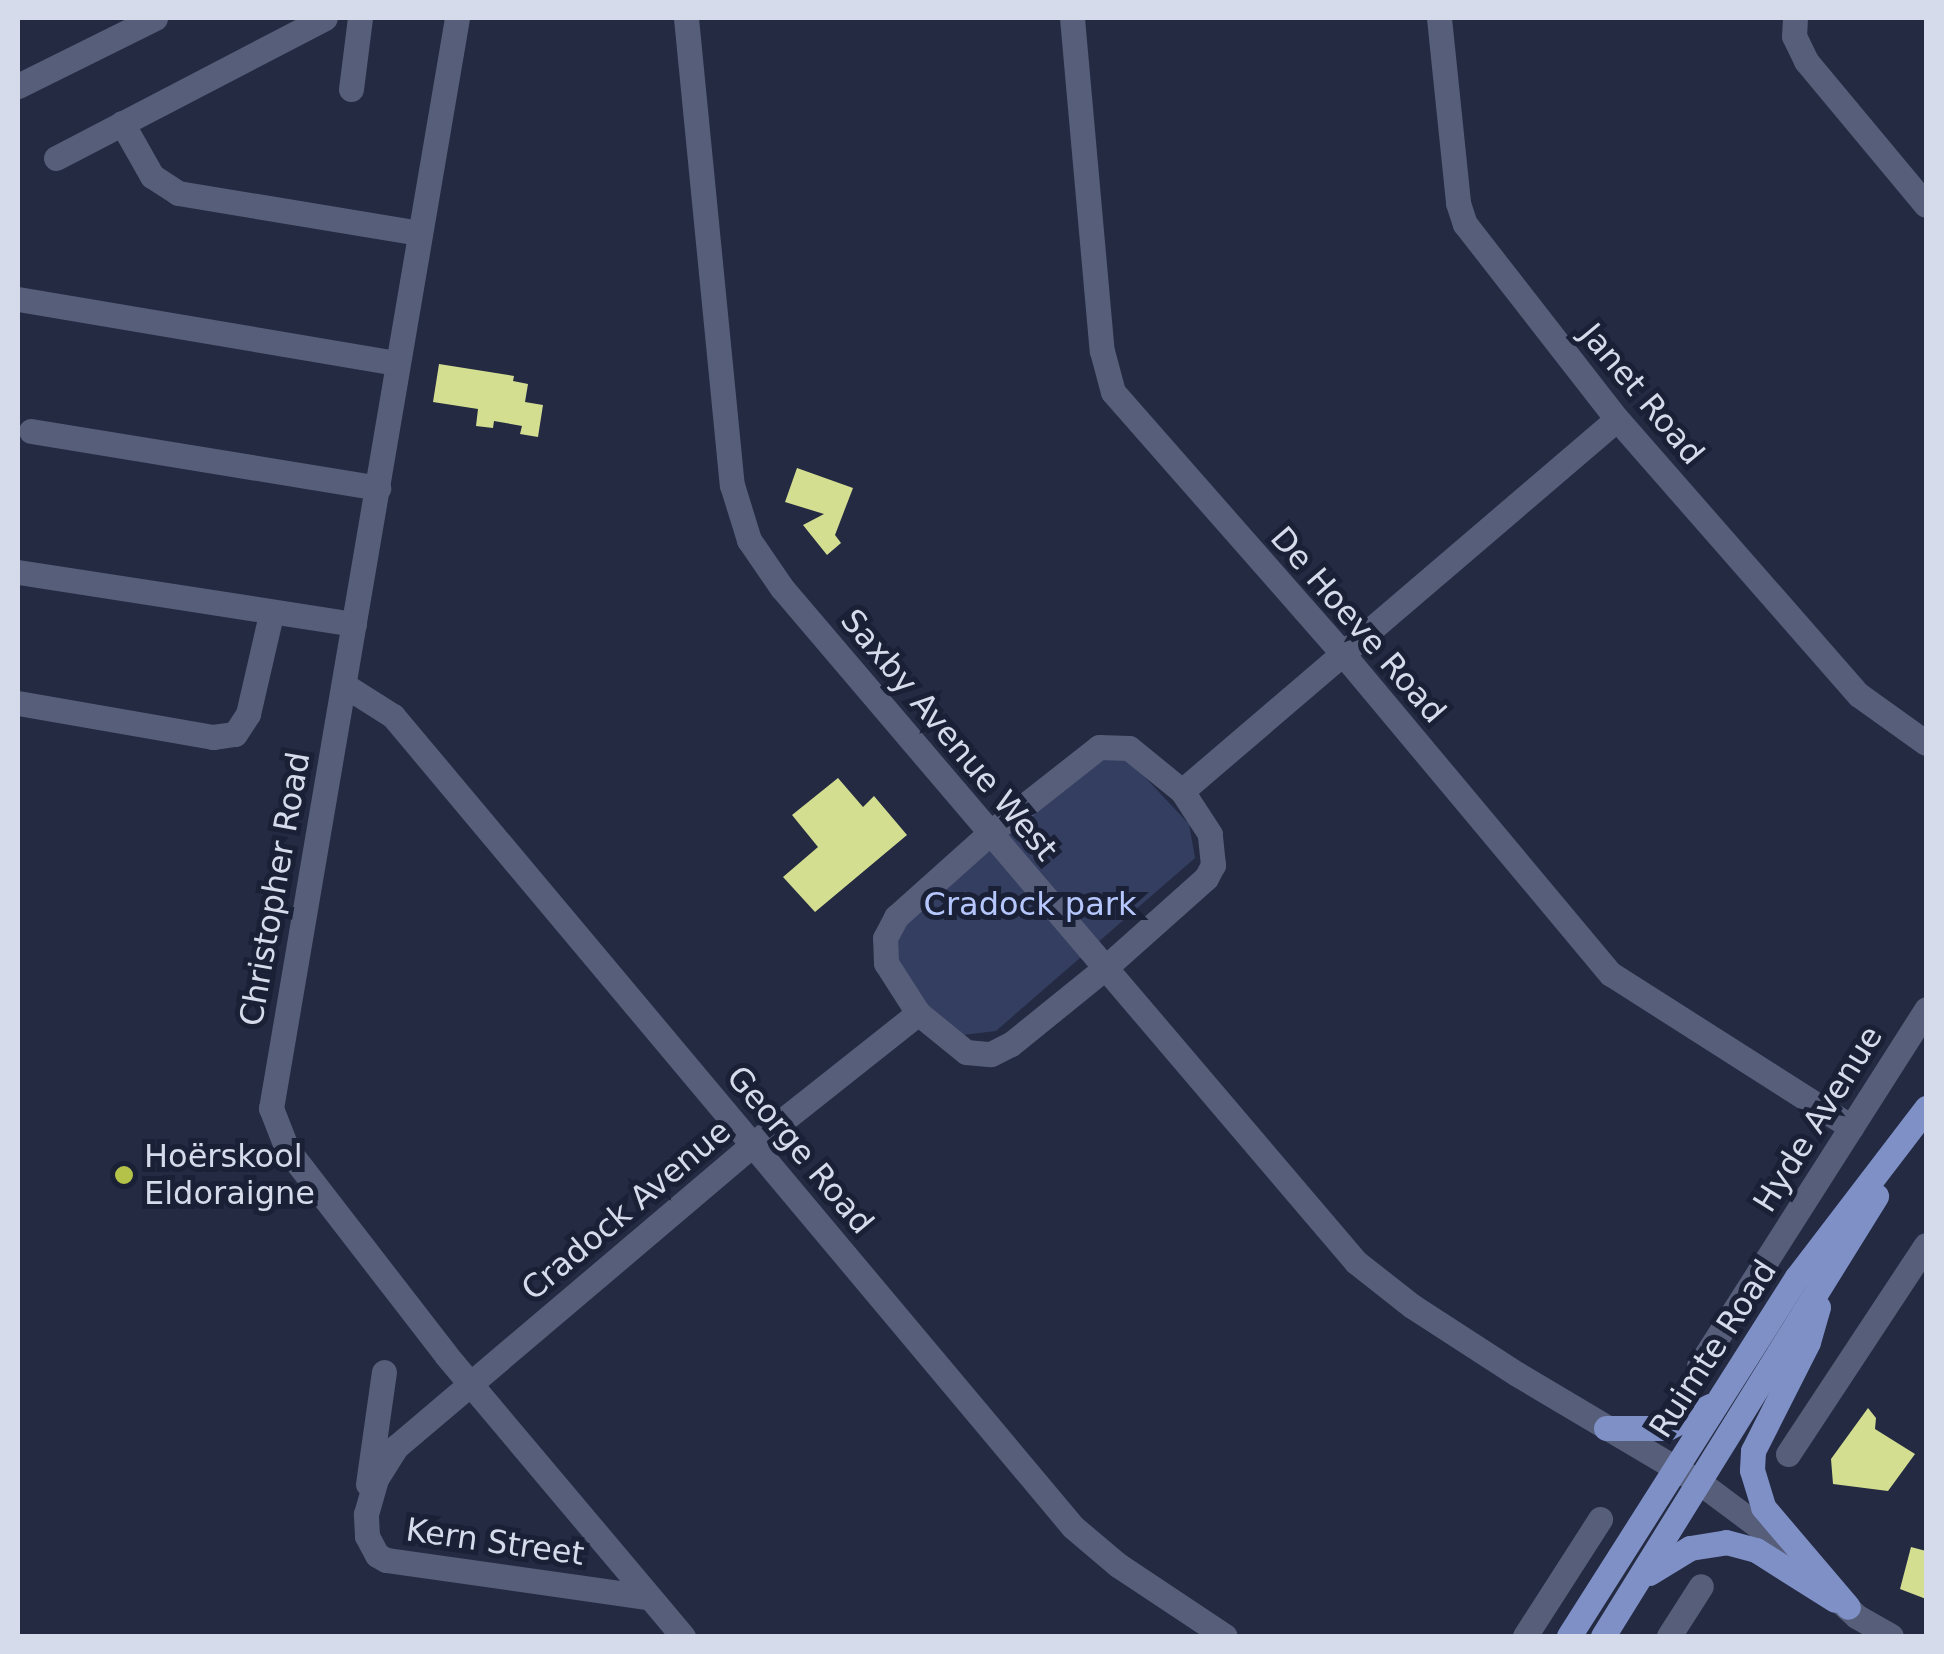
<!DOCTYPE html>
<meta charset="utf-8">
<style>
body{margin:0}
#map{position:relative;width:1944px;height:1654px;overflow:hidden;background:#232a41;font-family:"DejaVu Sans",sans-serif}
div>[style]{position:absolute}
.green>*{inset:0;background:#343e61}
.building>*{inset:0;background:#d4de91}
.minor>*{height:25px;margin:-12.5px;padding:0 12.5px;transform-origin:12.5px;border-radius:12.5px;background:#565e79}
.major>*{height:25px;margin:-12.5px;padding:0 12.5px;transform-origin:12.5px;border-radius:12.5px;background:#7f90c7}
.dots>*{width:28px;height:28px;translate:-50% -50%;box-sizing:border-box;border:5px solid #1a2036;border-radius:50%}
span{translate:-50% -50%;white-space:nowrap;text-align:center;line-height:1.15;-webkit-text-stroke:10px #1a2036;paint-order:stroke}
.street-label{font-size:32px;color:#d5dbea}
.park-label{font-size:32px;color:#b6c7fd}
.poi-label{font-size:32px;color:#d5dbea}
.left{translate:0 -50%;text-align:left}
.frame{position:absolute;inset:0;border:20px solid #d5dbea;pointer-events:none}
</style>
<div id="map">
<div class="green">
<i style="clip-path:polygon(1093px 756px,1127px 758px,1189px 824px,1195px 858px,996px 1031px,963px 1035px,926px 1005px,898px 971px,892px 939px,900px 916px)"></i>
</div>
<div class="building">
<i style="clip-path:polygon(439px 364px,514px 376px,513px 381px,528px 384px,525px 402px,543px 405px,538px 437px,520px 434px,522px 426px,494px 421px,493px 428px,476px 426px,478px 409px,433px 402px)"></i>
<i style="clip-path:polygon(797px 468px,853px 488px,835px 535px,841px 543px,827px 555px,803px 525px,824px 514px,785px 502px)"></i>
<i style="clip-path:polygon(838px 778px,863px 807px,874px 796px,907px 835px,815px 912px,783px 877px,818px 847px,792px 815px)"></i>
<i style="clip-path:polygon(1868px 1408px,1876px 1418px,1875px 1429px,1915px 1454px,1888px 1491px,1833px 1484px,1831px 1459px)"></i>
<i style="clip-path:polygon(1911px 1547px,1926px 1551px,1926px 1599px,1900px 1589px)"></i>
</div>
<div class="minor">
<i style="left:457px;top:18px;width:1106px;rotate:99.68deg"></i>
<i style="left:271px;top:1108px;width:44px;rotate:68.7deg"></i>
<i style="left:287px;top:1149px;width:260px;rotate:52.3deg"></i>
<i style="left:446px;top:1355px;width:368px;rotate:49.9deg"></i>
<i style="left:686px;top:18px;width:469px;rotate:84.4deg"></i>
<i style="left:732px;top:485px;width:58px;rotate:72.8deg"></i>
<i style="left:749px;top:540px;width:58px;rotate:55.5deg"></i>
<i style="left:782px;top:588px;width:885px;rotate:49.58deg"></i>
<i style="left:1356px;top:1262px;width:71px;rotate:38.2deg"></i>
<i style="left:1412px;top:1306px;width:125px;rotate:32.9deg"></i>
<i style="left:1517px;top:1374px;width:212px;rotate:30.7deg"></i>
<i style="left:1699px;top:1482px;width:74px;rotate:36.7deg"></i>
<i style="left:1758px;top:1526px;width:62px;rotate:42.4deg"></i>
<i style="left:1072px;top:18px;width:334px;rotate:84.9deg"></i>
<i style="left:1102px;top:351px;width:42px;rotate:75deg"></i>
<i style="left:1113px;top:392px;width:349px;rotate:48.7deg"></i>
<i style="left:1343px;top:654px;width:417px;rotate:50.1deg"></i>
<i style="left:1611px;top:974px;width:285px;rotate:32.5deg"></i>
<i style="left:1439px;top:18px;width:186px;rotate:84.1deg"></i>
<i style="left:1458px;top:203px;width:22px;rotate:72deg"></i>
<i style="left:1465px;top:224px;width:247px;rotate:52.1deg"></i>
<i style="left:1617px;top:419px;width:367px;rotate:48.8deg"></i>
<i style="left:1859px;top:695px;width:82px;rotate:35.6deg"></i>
<i style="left:1795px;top:18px;width:18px;rotate:93deg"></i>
<i style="left:1794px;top:36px;width:28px;rotate:64deg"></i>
<i style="left:1806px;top:61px;width:187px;rotate:50.2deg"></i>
<i style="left:18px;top:86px;width:153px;rotate:-26.4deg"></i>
<i style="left:351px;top:89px;width:72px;rotate:-82.8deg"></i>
<i style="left:122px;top:123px;width:61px;rotate:60.5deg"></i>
<i style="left:152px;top:176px;width:31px;rotate:33deg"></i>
<i style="left:178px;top:193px;width:244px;rotate:9.4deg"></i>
<i style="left:56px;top:158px;width:303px;rotate:-27.5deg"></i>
<i style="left:18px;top:299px;width:385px;rotate:9.6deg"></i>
<i style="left:31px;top:431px;width:352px;rotate:9.3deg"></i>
<i style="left:18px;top:572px;width:340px;rotate:8.8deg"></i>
<i style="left:344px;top:685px;width:58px;rotate:32.3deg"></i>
<i style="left:393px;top:716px;width:1058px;rotate:50.02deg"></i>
<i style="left:1073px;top:1527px;width:59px;rotate:40.2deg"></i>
<i style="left:1118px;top:1565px;width:128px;rotate:33.6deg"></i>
<i style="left:18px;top:703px;width:198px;rotate:9.9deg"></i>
<i style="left:213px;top:737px;width:22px;rotate:-8deg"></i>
<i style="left:235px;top:734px;width:24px;rotate:-57deg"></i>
<i style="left:248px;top:714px;width:103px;rotate:-77deg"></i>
<i style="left:918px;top:1013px;width:62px;rotate:39.1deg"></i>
<i style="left:966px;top:1052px;width:25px;rotate:5deg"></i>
<i style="left:991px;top:1054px;width:22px;rotate:-27deg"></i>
<i style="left:1011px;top:1044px;width:121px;rotate:-39deg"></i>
<i style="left:1105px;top:968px;width:135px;rotate:-41.7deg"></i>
<i style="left:1206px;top:878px;width:15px;rotate:-62deg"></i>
<i style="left:1213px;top:865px;width:31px;rotate:-96deg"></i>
<i style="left:1210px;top:834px;width:51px;rotate:-123.1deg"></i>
<i style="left:1699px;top:1366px;width:423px;rotate:-57.5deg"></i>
<i style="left:1788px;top:1454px;width:250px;rotate:-56.6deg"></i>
<i style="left:368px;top:1484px;width:113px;rotate:-81.9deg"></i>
<i style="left:1833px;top:1595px;width:31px;rotate:42deg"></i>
<i style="left:1856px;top:1616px;width:40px;rotate:29.7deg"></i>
<i style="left:647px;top:1597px;width:264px;rotate:-171.9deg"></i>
<i style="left:386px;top:1560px;width:10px;rotate:-151deg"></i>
<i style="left:377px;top:1555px;width:21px;rotate:-118deg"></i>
<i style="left:367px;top:1536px;width:22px;rotate:-93deg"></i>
<i style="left:366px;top:1514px;width:36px;rotate:-74deg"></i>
<i style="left:376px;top:1479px;width:38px;rotate:-58deg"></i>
<i style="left:396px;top:1447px;width:468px;rotate:-40.3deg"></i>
<i style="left:753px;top:1144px;width:211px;rotate:-38.4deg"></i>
<i style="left:918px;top:1013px;width:59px;rotate:-122.6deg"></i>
<i style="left:886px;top:963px;width:25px;rotate:-92deg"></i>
<i style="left:885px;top:938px;width:24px;rotate:-62deg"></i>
<i style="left:896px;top:917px;width:127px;rotate:-41.8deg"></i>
<i style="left:991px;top:832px;width:137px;rotate:-38.2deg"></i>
<i style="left:1099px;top:747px;width:30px;rotate:2deg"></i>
<i style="left:1129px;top:748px;width:68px;rotate:39.1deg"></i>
<i style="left:1182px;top:791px;width:572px;rotate:-40.54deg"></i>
<i style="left:1525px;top:1636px;width:139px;rotate:-57.3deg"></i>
<i style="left:1669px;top:1636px;width:59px;rotate:-57.4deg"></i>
</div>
<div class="major">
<i style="left:1818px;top:1307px;width:36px;rotate:106deg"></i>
<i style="left:1808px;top:1342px;width:122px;rotate:116.8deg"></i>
<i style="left:1753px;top:1451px;width:19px;rotate:93deg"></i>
<i style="left:1752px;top:1470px;width:39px;rotate:73deg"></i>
<i style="left:1763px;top:1507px;width:131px;rotate:49.6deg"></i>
<i style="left:1606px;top:1428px;width:61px"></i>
<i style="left:1667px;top:1428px;width:48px;rotate:-27.1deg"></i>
<i style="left:1649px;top:1573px;width:48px;rotate:-31.4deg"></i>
<i style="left:1690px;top:1548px;width:36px;rotate:-9deg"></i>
<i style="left:1726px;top:1542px;width:31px;rotate:15deg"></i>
<i style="left:1756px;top:1550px;width:93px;rotate:32.3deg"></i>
<i style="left:1569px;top:1636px;width:425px;rotate:-57.6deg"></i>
<i style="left:1797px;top:1277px;width:213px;rotate:-52.6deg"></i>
<i style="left:1603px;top:1636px;width:518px;rotate:-58.18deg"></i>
</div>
<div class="dots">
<i style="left:124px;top:1175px;background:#b5c249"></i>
</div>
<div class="street-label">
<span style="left:1642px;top:394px;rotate:50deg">Janet Road</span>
<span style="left:1358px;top:625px;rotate:49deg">De Hoeve Road</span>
<span style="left:949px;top:735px;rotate:50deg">Saxby Avenue West</span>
<span style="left:275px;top:889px;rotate:-80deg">Christopher Road</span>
<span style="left:1818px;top:1119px;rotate:-58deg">Hyde Avenue</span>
<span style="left:800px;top:1150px;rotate:50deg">George Road</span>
<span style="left:626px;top:1210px;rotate:-40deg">Cradock Avenue</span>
<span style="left:1713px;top:1349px;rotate:-57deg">Ruimte Road</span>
<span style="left:495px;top:1542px;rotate:8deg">Kern Street</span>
</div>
<div class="park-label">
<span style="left:1030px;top:904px">Cradock park</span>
</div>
<div class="poi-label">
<span class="left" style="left:144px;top:1175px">Hoërskool<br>Eldoraigne</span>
</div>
<div class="frame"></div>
</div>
